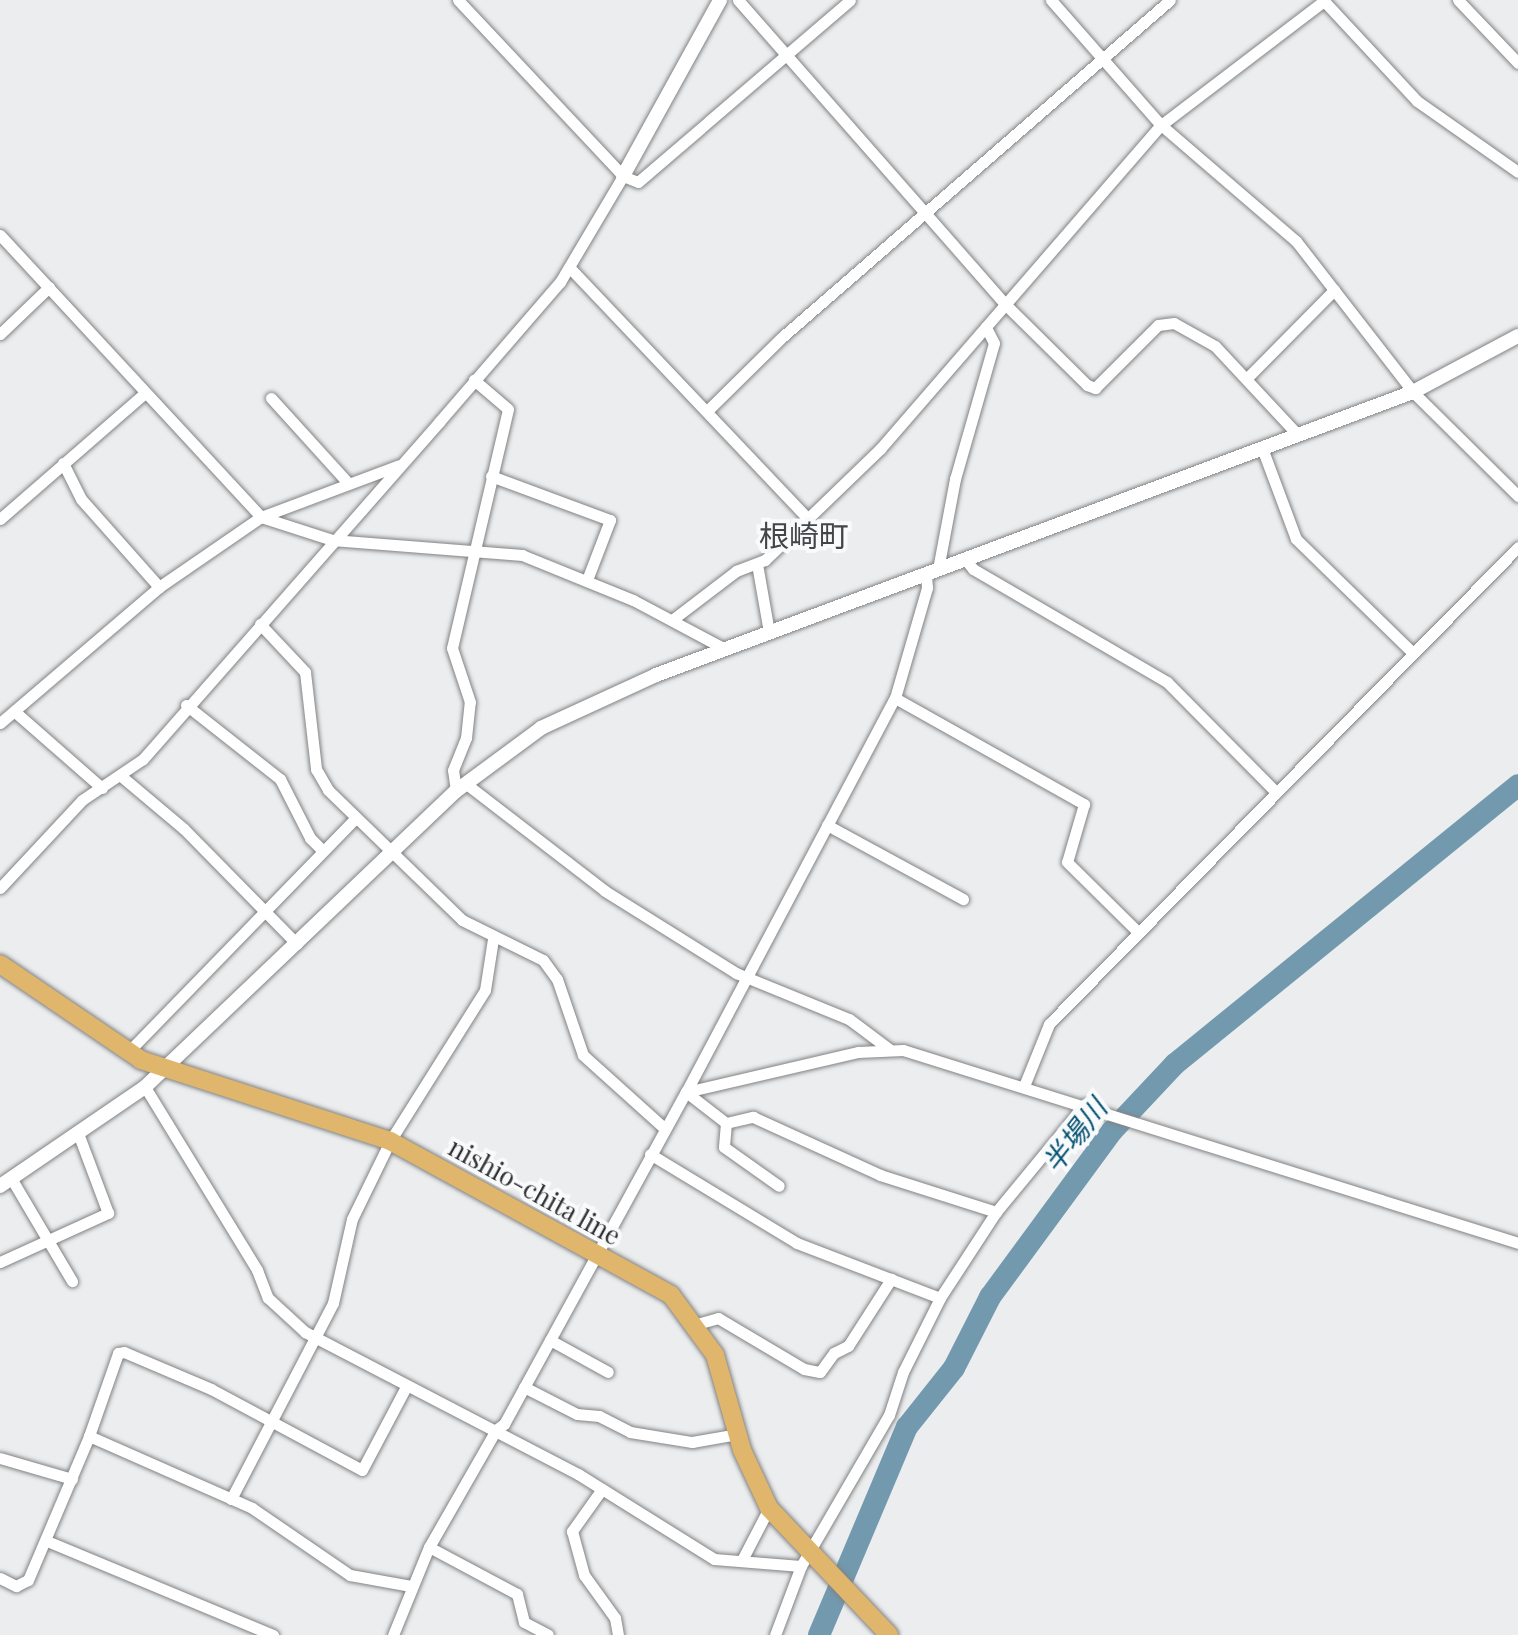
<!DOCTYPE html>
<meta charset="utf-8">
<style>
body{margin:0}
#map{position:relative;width:1518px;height:1635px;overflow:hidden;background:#ebedee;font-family:"Playfair Display","Noto Sans JP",serif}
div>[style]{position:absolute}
.river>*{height:22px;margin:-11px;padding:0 11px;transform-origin:11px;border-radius:11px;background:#7299ae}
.roads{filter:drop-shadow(0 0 2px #818284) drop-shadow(0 0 2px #818284)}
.minor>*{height:11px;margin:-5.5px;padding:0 5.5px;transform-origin:5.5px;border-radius:5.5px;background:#fff}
.tertiary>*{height:14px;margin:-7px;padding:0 7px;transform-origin:7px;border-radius:7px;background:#fff}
.primary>*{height:18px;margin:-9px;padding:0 9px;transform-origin:9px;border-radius:9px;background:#e0b66c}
span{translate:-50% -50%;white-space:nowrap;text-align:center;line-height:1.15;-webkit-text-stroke:8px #f8fafc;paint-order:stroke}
.street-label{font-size:26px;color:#2e2f30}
.water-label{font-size:28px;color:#055371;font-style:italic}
.quarter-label{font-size:30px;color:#444547}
</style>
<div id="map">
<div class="river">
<i style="left:819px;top:1635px;width:226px;rotate:-67.1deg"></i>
<i style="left:907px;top:1427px;width:75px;rotate:-51.5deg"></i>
<i style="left:954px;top:1368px;width:80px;rotate:-63.1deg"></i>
<i style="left:990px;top:1297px;width:206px;rotate:-53.7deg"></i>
<i style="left:1112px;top:1131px;width:92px;rotate:-46.8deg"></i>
<i style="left:1175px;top:1064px;width:442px;rotate:-39.1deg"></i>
</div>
<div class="roads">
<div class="minor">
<i style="left:458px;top:0;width:241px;rotate:46.8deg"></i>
<i style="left:623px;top:176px;width:16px;rotate:22deg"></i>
<i style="left:638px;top:182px;width:279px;rotate:-40.6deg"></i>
<i style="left:738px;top:0;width:406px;rotate:48.7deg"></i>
<i style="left:1006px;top:305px;width:114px;rotate:44.6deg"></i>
<i style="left:1087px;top:385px;width:9px;rotate:21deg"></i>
<i style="left:1095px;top:388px;width:89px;rotate:-45deg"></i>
<i style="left:1158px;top:325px;width:16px;rotate:-7deg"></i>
<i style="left:1174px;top:323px;width:47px;rotate:29.3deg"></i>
<i style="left:1215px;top:346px;width:122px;rotate:47deg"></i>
<i style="left:1051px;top:0;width:167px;rotate:48.7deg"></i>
<i style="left:1161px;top:125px;width:178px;rotate:40.7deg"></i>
<i style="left:1296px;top:241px;width:191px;rotate:52.2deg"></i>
<i style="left:1413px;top:392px;width:148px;rotate:44.7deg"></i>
<i style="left:1458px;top:0;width:87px;rotate:46.4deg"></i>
<i style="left:1324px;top:1px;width:137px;rotate:47.1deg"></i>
<i style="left:1417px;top:101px;width:123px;rotate:35.1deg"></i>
<i style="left:0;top:235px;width:384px;rotate:47.2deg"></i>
<i style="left:261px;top:517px;width:75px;rotate:17.9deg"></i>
<i style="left:332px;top:540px;width:191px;rotate:4.5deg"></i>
<i style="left:522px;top:555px;width:120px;rotate:22.1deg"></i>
<i style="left:633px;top:600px;width:104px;rotate:28deg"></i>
<i style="left:570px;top:268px;width:346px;rotate:46.5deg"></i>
<i style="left:0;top:334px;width:68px;rotate:-43.8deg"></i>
<i style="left:1247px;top:378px;width:124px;rotate:-45.3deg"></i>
<i style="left:271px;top:398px;width:115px;rotate:47.8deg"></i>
<i style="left:707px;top:411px;width:104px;rotate:-44.6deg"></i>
<i style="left:781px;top:338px;width:515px;rotate:-40.99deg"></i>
<i style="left:1262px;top:448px;width:97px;rotate:69.5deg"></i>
<i style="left:1296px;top:539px;width:163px;rotate:44.3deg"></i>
<i style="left:63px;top:463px;width:40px;rotate:63.4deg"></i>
<i style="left:81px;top:499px;width:118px;rotate:48.4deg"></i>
<i style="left:491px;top:476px;width:127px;rotate:20.3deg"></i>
<i style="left:610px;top:520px;width:64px;rotate:111deg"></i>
<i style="left:0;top:519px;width:191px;rotate:-41deg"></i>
<i style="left:965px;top:559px;width:13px;rotate:51deg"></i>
<i style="left:973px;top:569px;width:225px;rotate:30.2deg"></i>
<i style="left:1167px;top:682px;width:153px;rotate:45.3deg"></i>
<i style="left:757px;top:564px;width:69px;rotate:80deg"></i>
<i style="left:938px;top:569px;width:92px;rotate:-79.3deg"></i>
<i style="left:955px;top:479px;width:141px;rotate:-74deg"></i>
<i style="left:994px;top:343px;width:18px;rotate:-117deg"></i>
<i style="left:672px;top:620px;width:81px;rotate:-37.4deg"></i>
<i style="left:736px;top:571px;width:31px;rotate:-21deg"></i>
<i style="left:765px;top:560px;width:160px;rotate:-44deg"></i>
<i style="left:880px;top:449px;width:429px;rotate:-49.1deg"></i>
<i style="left:1161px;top:125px;width:206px;rotate:-37.3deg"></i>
<i style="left:260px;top:624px;width:66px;rotate:46.8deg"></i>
<i style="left:305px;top:672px;width:98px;rotate:83.5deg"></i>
<i style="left:316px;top:769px;width:24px;rotate:60deg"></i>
<i style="left:328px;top:790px;width:187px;rotate:44.1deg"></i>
<i style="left:462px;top:920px;width:90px;rotate:26.3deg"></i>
<i style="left:543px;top:960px;width:24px;rotate:54deg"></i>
<i style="left:557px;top:979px;width:80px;rotate:71.1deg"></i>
<i style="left:583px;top:1055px;width:109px;rotate:42deg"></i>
<i style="left:895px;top:698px;width:217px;rotate:29.3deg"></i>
<i style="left:1084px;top:804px;width:60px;rotate:106.3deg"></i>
<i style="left:1067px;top:862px;width:100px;rotate:44.6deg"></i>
<i style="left:186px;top:705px;width:120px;rotate:38.2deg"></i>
<i style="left:280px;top:779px;width:66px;rotate:63deg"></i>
<i style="left:310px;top:838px;width:18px;rotate:45deg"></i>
<i style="left:14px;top:711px;width:117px;rotate:41.2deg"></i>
<i style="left:0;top:723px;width:209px;rotate:-40.5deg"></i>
<i style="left:159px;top:587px;width:124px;rotate:-34.5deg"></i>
<i style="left:261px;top:517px;width:147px;rotate:-20.6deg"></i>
<i style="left:121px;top:776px;width:82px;rotate:40.1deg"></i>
<i style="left:184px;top:829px;width:161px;rotate:45.5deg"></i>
<i style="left:465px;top:783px;width:177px;rotate:37.6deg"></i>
<i style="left:605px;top:891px;width:155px;rotate:32deg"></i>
<i style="left:736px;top:973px;width:122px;rotate:22.2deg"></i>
<i style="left:849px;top:1019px;width:50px;rotate:36.9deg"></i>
<i style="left:456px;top:791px;width:21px;rotate:-98deg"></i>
<i style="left:453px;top:770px;width:35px;rotate:-68deg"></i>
<i style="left:466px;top:738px;width:36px;rotate:-84deg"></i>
<i style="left:470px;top:702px;width:57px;rotate:-108.4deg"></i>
<i style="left:452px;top:648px;width:245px;rotate:-76.8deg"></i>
<i style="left:508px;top:409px;width:45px;rotate:-139.5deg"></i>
<i style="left:827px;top:825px;width:155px;rotate:28.6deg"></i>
<i style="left:0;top:888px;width:120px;rotate:-47deg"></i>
<i style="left:82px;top:800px;width:73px;rotate:-33.9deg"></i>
<i style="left:143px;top:759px;width:449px;rotate:-48.7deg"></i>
<i style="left:439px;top:422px;width:185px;rotate:-49.2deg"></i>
<i style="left:560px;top:282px;width:123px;rotate:-59.3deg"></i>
<i style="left:130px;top:1050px;width:324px;rotate:-45.8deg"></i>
<i style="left:1024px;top:1086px;width:67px;rotate:-68deg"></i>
<i style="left:1049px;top:1024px;width:669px;rotate:-45.48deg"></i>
<i style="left:145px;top:1087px;width:215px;rotate:58.5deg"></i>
<i style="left:257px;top:1270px;width:30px;rotate:69deg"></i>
<i style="left:268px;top:1298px;width:50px;rotate:42.6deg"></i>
<i style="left:305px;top:1332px;width:308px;rotate:27.5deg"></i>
<i style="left:578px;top:1474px;width:160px;rotate:32deg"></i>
<i style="left:714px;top:1559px;width:87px;rotate:4.6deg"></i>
<i style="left:686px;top:1092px;width:177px;rotate:-13.1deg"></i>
<i style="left:858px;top:1052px;width:45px;rotate:-2.5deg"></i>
<i style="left:903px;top:1050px;width:645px;rotate:17.42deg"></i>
<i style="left:686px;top:1092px;width:51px;rotate:37.8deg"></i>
<i style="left:726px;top:1123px;width:28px;rotate:-13deg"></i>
<i style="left:753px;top:1117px;width:140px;rotate:24.5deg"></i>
<i style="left:880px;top:1175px;width:122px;rotate:17.7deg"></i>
<i style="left:726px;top:1123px;width:24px;rotate:95deg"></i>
<i style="left:724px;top:1147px;width:67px;rotate:35.3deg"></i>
<i style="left:650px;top:1154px;width:172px;rotate:31.2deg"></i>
<i style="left:797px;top:1243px;width:153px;rotate:21deg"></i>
<i style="left:11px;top:1178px;width:120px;rotate:59.4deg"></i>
<i style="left:0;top:1262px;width:119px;rotate:-24.4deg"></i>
<i style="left:108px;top:1213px;width:85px;rotate:-110.6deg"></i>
<i style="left:697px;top:1324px;width:22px;rotate:-16deg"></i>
<i style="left:718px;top:1318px;width:100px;rotate:30.7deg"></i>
<i style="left:804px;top:1369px;width:16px;rotate:11deg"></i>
<i style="left:820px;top:1372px;width:24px;rotate:-54deg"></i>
<i style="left:834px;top:1353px;width:16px;rotate:-27deg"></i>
<i style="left:848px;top:1346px;width:80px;rotate:-57.3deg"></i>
<i style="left:550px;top:1340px;width:66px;rotate:28.9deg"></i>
<i style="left:524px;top:1387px;width:59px;rotate:27deg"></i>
<i style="left:577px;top:1414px;width:22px;rotate:5deg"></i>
<i style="left:599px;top:1416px;width:35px;rotate:27deg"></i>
<i style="left:630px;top:1432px;width:63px;rotate:9.2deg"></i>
<i style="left:692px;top:1442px;width:47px;rotate:-9.9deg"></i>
<i style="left:89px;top:1436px;width:88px;rotate:-70.7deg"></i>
<i style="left:118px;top:1353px;width:6px;rotate:-9deg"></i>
<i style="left:124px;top:1352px;width:95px;rotate:23deg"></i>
<i style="left:211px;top:1389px;width:171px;rotate:28.2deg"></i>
<i style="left:362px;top:1470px;width:94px;rotate:-62.1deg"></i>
<i style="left:0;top:1458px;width:75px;rotate:16.3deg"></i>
<i style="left:602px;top:1489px;width:52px;rotate:125.5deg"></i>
<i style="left:572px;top:1531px;width:46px;rotate:74.7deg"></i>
<i style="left:584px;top:1575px;width:53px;rotate:54.2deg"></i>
<i style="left:615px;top:1618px;width:17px;rotate:80deg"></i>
<i style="left:231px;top:1499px;width:221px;rotate:-62.5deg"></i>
<i style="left:333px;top:1303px;width:86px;rotate:-77.3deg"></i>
<i style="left:352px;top:1219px;width:87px;rotate:-64deg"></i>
<i style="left:390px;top:1141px;width:178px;rotate:-57.8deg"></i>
<i style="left:485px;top:990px;width:52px;rotate:-81.1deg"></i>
<i style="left:47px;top:1541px;width:245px;rotate:22.6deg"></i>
<i style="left:429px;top:1547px;width:100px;rotate:28.1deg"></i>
<i style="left:517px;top:1594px;width:29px;rotate:76deg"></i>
<i style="left:524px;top:1622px;width:27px;rotate:28deg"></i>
<i style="left:743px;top:1558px;width:56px;rotate:-62.5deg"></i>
<i style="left:0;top:1578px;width:18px;rotate:27deg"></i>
<i style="left:16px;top:1586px;width:13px;rotate:-27deg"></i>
<i style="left:28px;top:1580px;width:156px;rotate:-67deg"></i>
<i style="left:89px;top:1436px;width:178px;rotate:23.8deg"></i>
<i style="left:252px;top:1508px;width:119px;rotate:34.4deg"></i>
<i style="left:350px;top:1575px;width:62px;rotate:10.2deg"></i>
<i style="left:393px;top:1635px;width:95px;rotate:-67.8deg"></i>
<i style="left:429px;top:1547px;width:135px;rotate:-60.2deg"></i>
<i style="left:496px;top:1430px;width:10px;rotate:-37deg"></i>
<i style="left:504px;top:1424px;width:379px;rotate:-61.3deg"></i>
<i style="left:686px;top:1092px;width:446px;rotate:-62.1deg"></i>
<i style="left:895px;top:698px;width:115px;rotate:-73.8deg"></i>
<i style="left:927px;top:588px;width:14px;rotate:-94deg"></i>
<i style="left:775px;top:1635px;width:74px;rotate:-69.4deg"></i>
<i style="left:801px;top:1566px;width:175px;rotate:-59.8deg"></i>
<i style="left:889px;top:1415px;width:45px;rotate:-72deg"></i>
<i style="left:903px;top:1372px;width:83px;rotate:-63.4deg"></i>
<i style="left:940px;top:1298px;width:103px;rotate:-56.9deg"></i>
<i style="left:996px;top:1212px;width:140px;rotate:-50.5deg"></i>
</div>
<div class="tertiary">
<i style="left:623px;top:176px;width:201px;rotate:-61.1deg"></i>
<i style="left:0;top:1186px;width:176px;rotate:-34.3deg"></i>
<i style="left:145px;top:1087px;width:429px;rotate:-43.6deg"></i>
<i style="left:456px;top:791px;width:106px;rotate:-36.5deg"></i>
<i style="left:541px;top:728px;width:127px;rotate:-24.7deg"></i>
<i style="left:656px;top:675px;width:808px;rotate:-20.5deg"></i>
<i style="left:1413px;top:392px;width:119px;rotate:-28.1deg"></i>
</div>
<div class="primary">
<i style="left:0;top:964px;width:171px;rotate:34.2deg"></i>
<i style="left:141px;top:1060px;width:262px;rotate:18deg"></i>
<i style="left:390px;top:1141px;width:320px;rotate:28.7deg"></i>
<i style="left:671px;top:1295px;width:74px;rotate:53.7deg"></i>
<i style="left:715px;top:1355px;width:99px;rotate:74.1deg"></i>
<i style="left:742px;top:1450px;width:64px;rotate:65deg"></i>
<i style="left:769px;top:1508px;width:175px;rotate:46.6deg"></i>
</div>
</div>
<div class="street-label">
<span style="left:535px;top:1191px;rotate:29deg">nishio-chita line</span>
</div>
<div class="water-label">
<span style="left:1074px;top:1135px;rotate:-52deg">半場川</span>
</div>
<div class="quarter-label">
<span style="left:804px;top:535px">根崎町</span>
</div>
</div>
